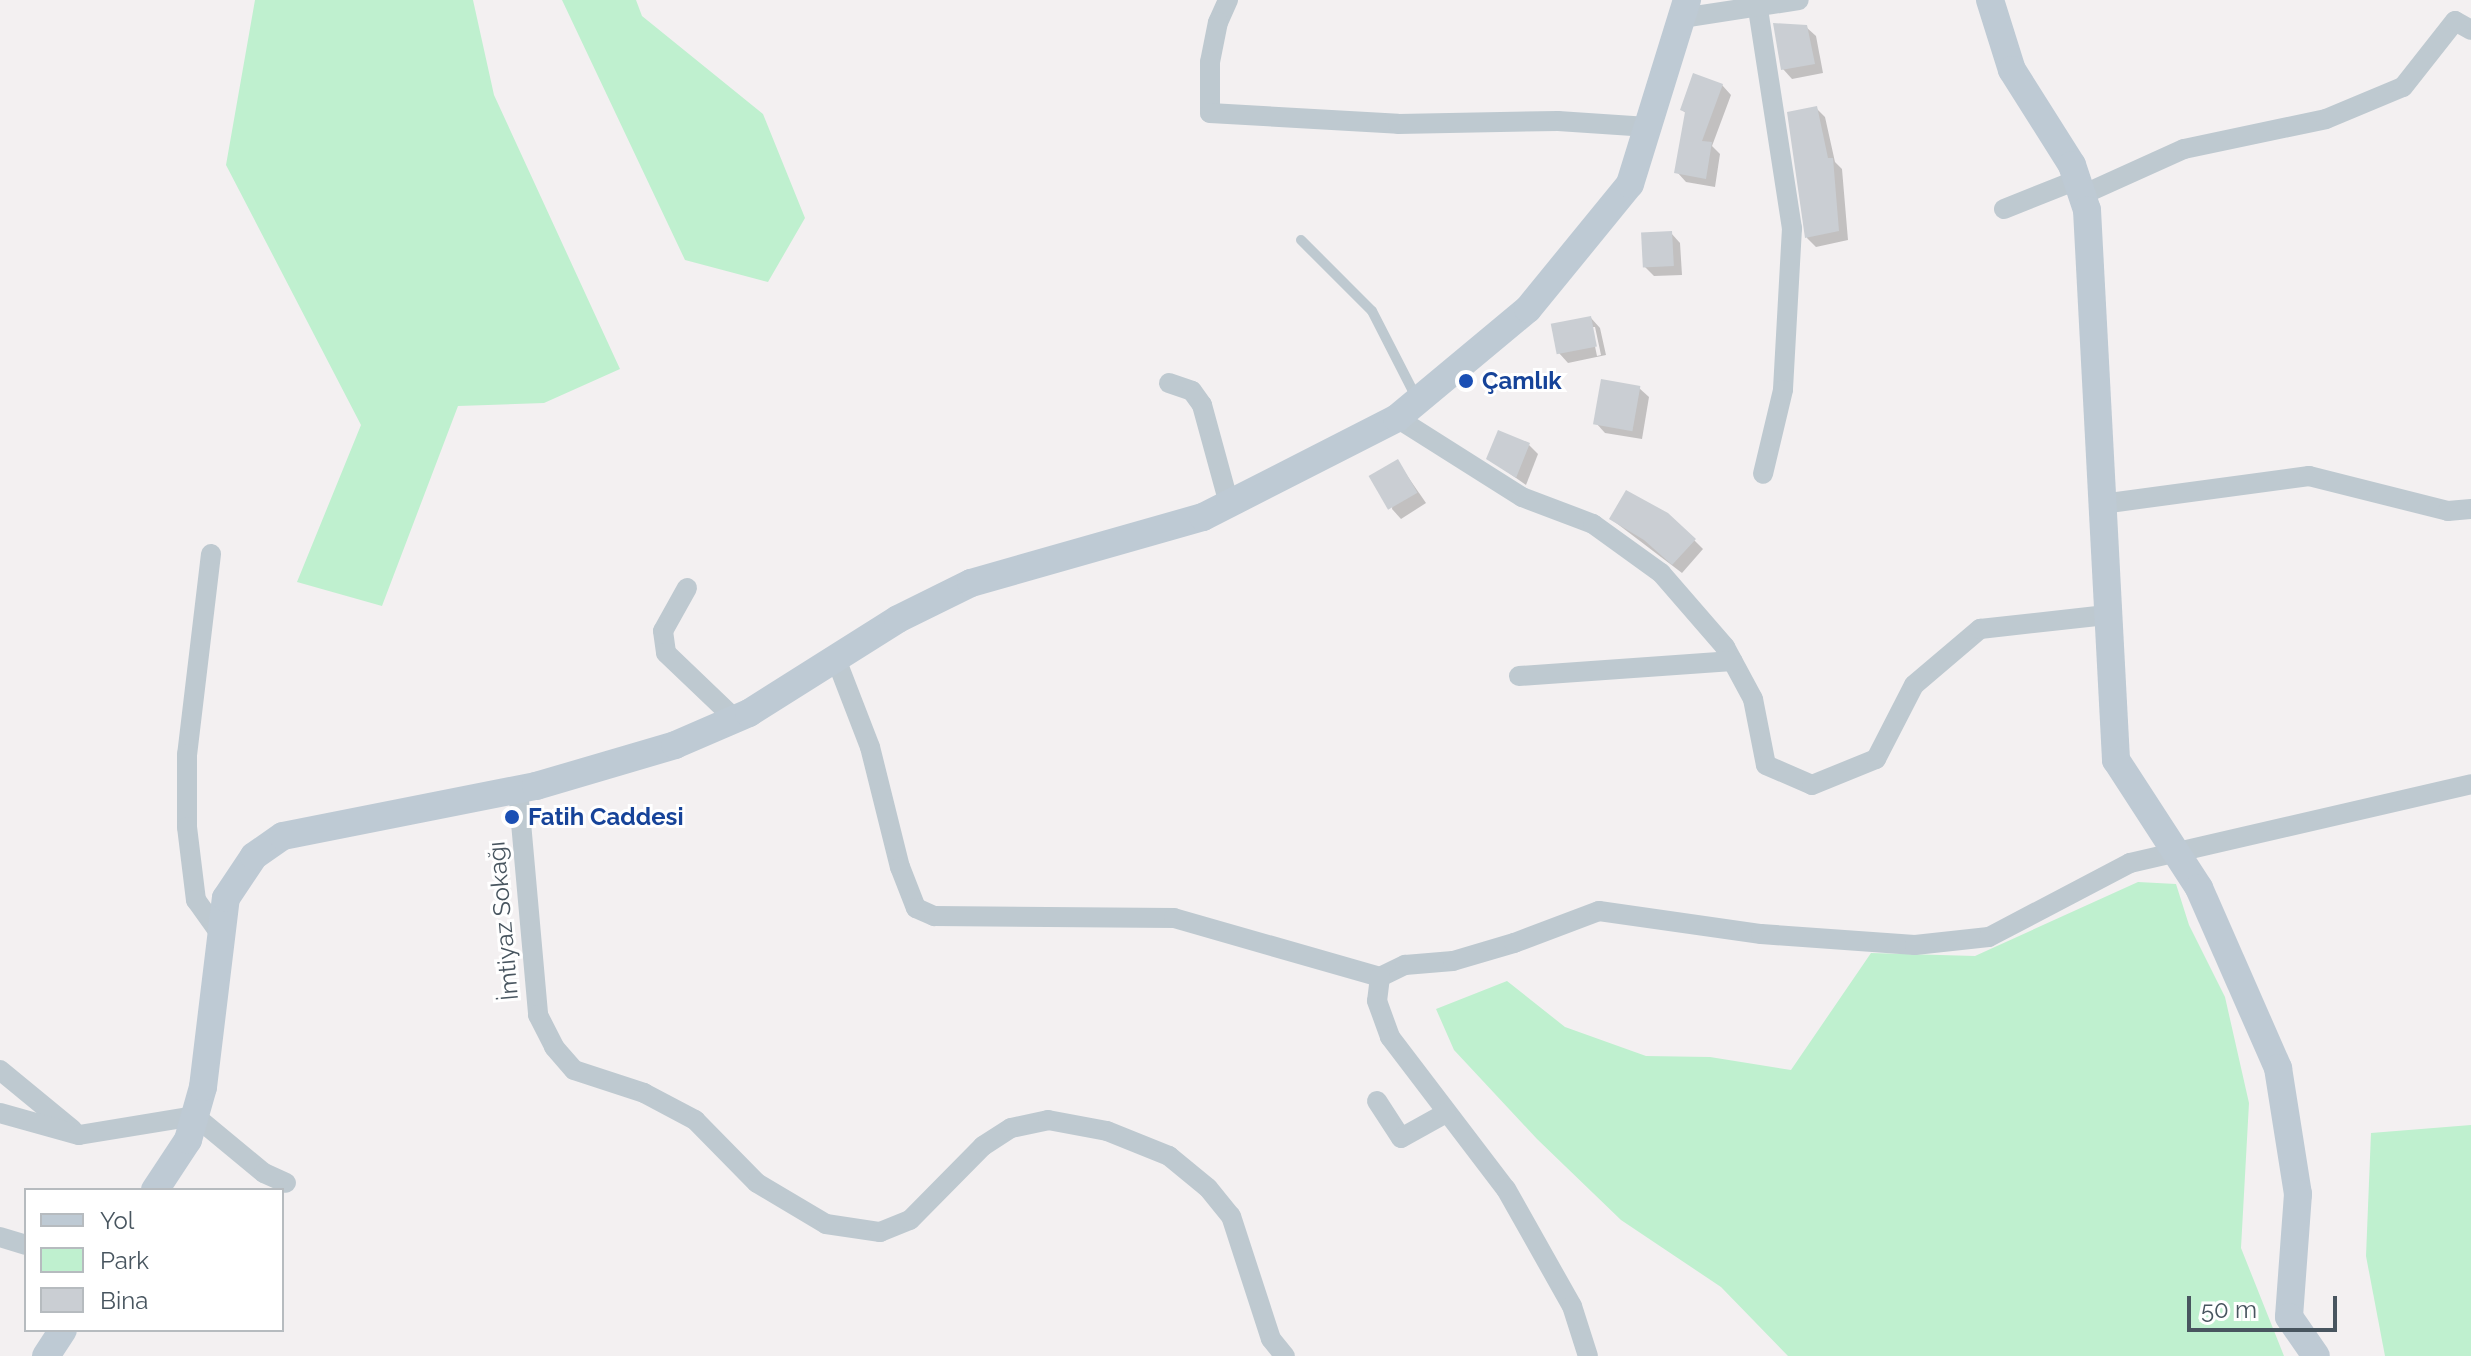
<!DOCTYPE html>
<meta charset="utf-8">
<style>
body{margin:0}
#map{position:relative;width:2471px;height:1356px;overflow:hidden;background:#f3f0f1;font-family:Raleway,sans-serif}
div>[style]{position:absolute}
.green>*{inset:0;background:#bff0cf}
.shadow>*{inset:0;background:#0003}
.building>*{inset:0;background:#caced3;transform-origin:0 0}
.lane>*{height:10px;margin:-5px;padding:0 5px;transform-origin:5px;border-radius:5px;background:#bec9d0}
.street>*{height:20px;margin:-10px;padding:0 10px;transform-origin:10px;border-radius:10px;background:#bec9d0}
.secondary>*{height:28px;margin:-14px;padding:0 14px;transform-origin:14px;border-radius:14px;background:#becad4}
.dots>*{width:22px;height:22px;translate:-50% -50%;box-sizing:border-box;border:4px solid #fff;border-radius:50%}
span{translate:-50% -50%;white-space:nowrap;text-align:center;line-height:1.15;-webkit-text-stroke:6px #fff;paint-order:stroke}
.transit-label{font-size:24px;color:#164399;font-weight:700}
.left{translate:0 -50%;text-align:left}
.street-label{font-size:24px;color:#48555f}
.legend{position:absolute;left:24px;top:1188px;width:260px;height:144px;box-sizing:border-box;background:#fff;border:2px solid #b6bbbf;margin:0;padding:10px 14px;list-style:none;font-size:24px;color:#48555f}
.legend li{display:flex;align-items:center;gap:16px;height:40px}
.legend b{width:40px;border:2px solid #b6bbbf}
.scale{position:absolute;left:2187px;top:1296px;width:150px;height:36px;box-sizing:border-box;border:4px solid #48555f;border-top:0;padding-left:10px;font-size:24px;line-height:28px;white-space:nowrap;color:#48555f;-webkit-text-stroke:6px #fff;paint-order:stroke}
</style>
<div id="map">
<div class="green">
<i style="clip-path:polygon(255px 0,473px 0,494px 95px,620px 369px,544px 403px,458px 406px,382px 606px,297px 582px,361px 425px,226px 165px)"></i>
<i style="clip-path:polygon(562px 0,636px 0,642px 16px,763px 114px,805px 218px,768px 282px,685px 260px)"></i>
<i style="clip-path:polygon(2138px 882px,2176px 884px,2189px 925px,2225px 997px,2249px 1103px,2241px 1248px,2284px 1356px,1788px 1356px,1721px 1287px,1621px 1220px,1537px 1139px,1454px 1050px,1436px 1009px,1507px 981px,1565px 1027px,1646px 1056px,1710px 1057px,1791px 1070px,1871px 953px,1975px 956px)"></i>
<i style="clip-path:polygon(2471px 1125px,2471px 1356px,2385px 1356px,2366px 1256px,2371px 1133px)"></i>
</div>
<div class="shadow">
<i style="clip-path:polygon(1806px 27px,1816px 36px,1823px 73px,1792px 79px,1783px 69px)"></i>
<i style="clip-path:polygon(1722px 85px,1731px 95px,1712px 146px,1720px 154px,1715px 187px,1686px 182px,1677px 172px,1687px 114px,1682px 110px)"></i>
<i style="clip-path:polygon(1816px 108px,1825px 117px,1835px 162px,1842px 169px,1848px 240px,1816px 247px,1807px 238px)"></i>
<i style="clip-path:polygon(1671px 233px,1680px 243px,1682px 275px,1654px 276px,1645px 267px)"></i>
<i style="clip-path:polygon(evenodd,1591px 318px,1600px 328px,1606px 355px,1568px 363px,1559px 353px,1591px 318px,1591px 327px,1595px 327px,1601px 355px,1597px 356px,1591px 327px)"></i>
<i style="clip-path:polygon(1639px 388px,1649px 397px,1642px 439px,1605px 433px,1596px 423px)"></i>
<i style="clip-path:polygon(1529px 445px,1538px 454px,1526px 485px,1489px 459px)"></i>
<i style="clip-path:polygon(1397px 461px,1426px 503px,1401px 519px,1392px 509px)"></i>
<i style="clip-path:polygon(1611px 519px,1694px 540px,1703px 549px,1682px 573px)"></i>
</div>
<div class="building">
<i style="clip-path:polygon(1773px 23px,1807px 25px,1815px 64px,1781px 70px)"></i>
<i style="clip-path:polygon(1693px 73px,1723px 84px,1702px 141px,1712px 142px,1706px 179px,1674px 173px,1685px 112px,1680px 110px)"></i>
<i style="clip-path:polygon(1817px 106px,1828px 158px,1833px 158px,1839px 231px,1805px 238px,1787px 112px)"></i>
<i style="left:1672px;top:231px;width:35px;height:31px;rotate:87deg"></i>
<i style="left:1591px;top:316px;width:31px;height:41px;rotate:79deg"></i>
<i style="left:1601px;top:379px;width:40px;height:46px;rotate:10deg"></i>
<i style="clip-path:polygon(1498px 430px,1530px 443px,1516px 478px,1486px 459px)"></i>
<i style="left:1398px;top:459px;width:39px;height:34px;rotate:60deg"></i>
<i style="clip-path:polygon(1626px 490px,1668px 513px,1696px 539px,1672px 565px,1644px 540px,1609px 519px)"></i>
</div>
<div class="lane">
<i style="left:1301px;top:240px;width:100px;rotate:45deg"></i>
<i style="left:1372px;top:311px;width:99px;rotate:62.9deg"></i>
</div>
<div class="street">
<i style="left:1228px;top:0;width:24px;rotate:114deg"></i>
<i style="left:1218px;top:22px;width:41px;rotate:101.3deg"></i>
<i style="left:1210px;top:62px;width:51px;rotate:90deg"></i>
<i style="left:1210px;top:113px;width:188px;rotate:3.3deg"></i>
<i style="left:1398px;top:124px;width:160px;rotate:-1.1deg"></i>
<i style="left:1558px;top:121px;width:90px;rotate:3.8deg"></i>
<i style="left:1758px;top:9px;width:222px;rotate:81.2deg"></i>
<i style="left:1792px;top:228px;width:162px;rotate:93.2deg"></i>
<i style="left:1783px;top:390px;width:86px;rotate:103.4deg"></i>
<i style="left:1682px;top:18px;width:118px;rotate:-8.7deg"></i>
<i style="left:2082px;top:195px;width:112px;rotate:-24.3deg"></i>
<i style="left:2184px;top:149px;width:145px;rotate:-11.9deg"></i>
<i style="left:2326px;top:119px;width:83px;rotate:-22.6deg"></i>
<i style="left:2403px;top:87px;width:84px;rotate:-51.8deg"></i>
<i style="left:2455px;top:21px;width:18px;rotate:29deg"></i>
<i style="left:2004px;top:209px;width:79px;rotate:-21.7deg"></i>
<i style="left:1169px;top:383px;width:24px;rotate:19deg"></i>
<i style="left:1192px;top:391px;width:17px;rotate:54deg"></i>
<i style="left:1202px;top:405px;width:103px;rotate:74.7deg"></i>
<i style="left:1397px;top:418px;width:148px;rotate:32.3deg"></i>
<i style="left:1522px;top:497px;width:76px;rotate:20.8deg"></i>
<i style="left:1593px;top:524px;width:84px;rotate:35.8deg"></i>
<i style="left:1661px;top:573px;width:98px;rotate:49.1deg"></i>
<i style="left:1725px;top:647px;width:59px;rotate:61.7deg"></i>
<i style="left:1753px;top:699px;width:67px;rotate:78.9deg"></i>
<i style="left:1766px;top:765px;width:50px;rotate:23.5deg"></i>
<i style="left:1812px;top:785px;width:69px;rotate:-22.1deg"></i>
<i style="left:1876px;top:759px;width:83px;rotate:-62.8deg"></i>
<i style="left:1914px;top:685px;width:87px;rotate:-40.3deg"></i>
<i style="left:1980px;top:629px;width:127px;rotate:-6.3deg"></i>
<i style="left:2102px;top:504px;width:209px;rotate:-7.7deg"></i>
<i style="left:2309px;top:476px;width:143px;rotate:14.1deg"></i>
<i style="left:2448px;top:511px;width:23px;rotate:-5deg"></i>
<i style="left:211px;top:554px;width:201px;rotate:96.8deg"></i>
<i style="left:187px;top:754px;width:73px;rotate:90deg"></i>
<i style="left:187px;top:827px;width:74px;rotate:83deg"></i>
<i style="left:196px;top:900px;width:43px;rotate:54.5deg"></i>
<i style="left:687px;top:588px;width:49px;rotate:119.2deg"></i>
<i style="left:663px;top:631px;width:22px;rotate:82deg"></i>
<i style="left:666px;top:653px;width:95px;rotate:43.7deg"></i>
<i style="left:836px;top:659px;width:94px;rotate:68.9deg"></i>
<i style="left:870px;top:747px;width:124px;rotate:76deg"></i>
<i style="left:900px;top:867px;width:44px;rotate:68.7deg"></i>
<i style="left:916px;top:908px;width:20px;rotate:24deg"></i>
<i style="left:934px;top:916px;width:240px;rotate:0.5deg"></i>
<i style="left:1174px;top:918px;width:214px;rotate:16deg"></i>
<i style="left:1380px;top:977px;width:28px;rotate:-26deg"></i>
<i style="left:1405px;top:965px;width:48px;rotate:-4.8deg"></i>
<i style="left:1453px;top:961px;width:64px;rotate:-16.4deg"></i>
<i style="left:1514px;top:943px;width:91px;rotate:-20.6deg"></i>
<i style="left:1599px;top:911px;width:164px;rotate:8.1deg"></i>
<i style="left:1761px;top:934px;width:154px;rotate:4.1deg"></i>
<i style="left:1915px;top:945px;width:74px;rotate:-6.2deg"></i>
<i style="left:1989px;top:937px;width:159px;rotate:-27.7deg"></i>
<i style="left:2130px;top:863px;width:350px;rotate:-13deg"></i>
<i style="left:1519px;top:676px;width:214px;rotate:-4deg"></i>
<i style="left:518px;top:789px;width:227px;rotate:84.9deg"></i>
<i style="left:538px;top:1015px;width:36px;rotate:63deg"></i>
<i style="left:554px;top:1047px;width:30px;rotate:49deg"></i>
<i style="left:574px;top:1070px;width:74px;rotate:18.2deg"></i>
<i style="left:644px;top:1093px;width:58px;rotate:27.9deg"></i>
<i style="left:695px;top:1120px;width:88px;rotate:45.5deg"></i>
<i style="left:757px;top:1183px;width:80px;rotate:30.7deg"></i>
<i style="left:826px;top:1224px;width:55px;rotate:8.4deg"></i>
<i style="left:880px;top:1232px;width:32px;rotate:-22deg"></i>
<i style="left:910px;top:1220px;width:104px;rotate:-45.4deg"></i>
<i style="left:983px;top:1146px;width:33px;rotate:-33deg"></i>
<i style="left:1011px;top:1128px;width:38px;rotate:-12deg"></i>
<i style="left:1048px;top:1120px;width:60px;rotate:10.6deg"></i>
<i style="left:1107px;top:1131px;width:67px;rotate:22deg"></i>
<i style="left:1169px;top:1156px;width:50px;rotate:39.4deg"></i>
<i style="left:1208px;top:1188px;width:36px;rotate:51deg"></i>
<i style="left:1231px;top:1216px;width:129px;rotate:72deg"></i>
<i style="left:1271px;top:1339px;width:22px;rotate:51deg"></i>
<i style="left:1380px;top:977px;width:24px;rotate:97deg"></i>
<i style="left:1377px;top:1001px;width:38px;rotate:70deg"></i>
<i style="left:1390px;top:1037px;width:191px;rotate:52.7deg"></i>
<i style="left:1506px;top:1189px;width:134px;rotate:60.6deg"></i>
<i style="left:1572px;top:1306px;width:52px;rotate:72.3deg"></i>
<i style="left:0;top:1070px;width:94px;rotate:39.4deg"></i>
<i style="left:1377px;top:1101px;width:44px;rotate:57deg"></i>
<i style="left:1401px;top:1138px;width:51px;rotate:-29.1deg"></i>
<i style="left:0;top:1113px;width:82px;rotate:15.6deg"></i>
<i style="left:79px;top:1135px;width:118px;rotate:-9.3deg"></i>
<i style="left:195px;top:1116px;width:89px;rotate:39.6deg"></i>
<i style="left:264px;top:1173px;width:24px;rotate:24deg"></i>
<i style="left:0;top:1237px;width:27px;rotate:17deg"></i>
</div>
<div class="secondary">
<i style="left:1990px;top:0;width:73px;rotate:72.6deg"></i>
<i style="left:2012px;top:70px;width:112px;rotate:57.7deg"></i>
<i style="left:2072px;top:165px;width:47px;rotate:71.6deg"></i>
<i style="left:2087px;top:210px;width:551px;rotate:86.98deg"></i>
<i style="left:2116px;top:760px;width:153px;rotate:57deg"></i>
<i style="left:2199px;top:888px;width:197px;rotate:66.3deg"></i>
<i style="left:2278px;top:1068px;width:128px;rotate:81deg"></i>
<i style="left:2298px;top:1194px;width:123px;rotate:94.2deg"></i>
<i style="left:2289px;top:1317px;width:47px;rotate:55.3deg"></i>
<i style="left:155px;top:1190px;width:60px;rotate:-56.6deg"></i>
<i style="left:188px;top:1140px;width:55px;rotate:-74.2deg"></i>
<i style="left:203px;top:1087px;width:190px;rotate:-83.1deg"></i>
<i style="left:226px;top:898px;width:50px;rotate:-56.3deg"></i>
<i style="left:254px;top:856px;width:35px;rotate:-35deg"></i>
<i style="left:283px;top:836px;width:258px;rotate:-11.2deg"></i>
<i style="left:536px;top:786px;width:145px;rotate:-16.4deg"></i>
<i style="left:675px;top:745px;width:81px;rotate:-23.4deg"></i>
<i style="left:749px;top:713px;width:176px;rotate:-32.2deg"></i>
<i style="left:898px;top:619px;width:81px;rotate:-26.3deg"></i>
<i style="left:971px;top:583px;width:241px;rotate:-15.9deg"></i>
<i style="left:1203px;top:517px;width:218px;rotate:-27deg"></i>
<i style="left:1397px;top:418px;width:170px;rotate:-39.8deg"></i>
<i style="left:1528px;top:309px;width:161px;rotate:-50.8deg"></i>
<i style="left:1630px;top:184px;width:193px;rotate:-72.8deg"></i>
<i style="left:46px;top:1356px;width:31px;rotate:-57deg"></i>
</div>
<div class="dots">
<i style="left:1466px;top:381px;background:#1a4fb4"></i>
<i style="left:512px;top:817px;background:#1a4fb4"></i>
</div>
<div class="transit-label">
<span class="left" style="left:1482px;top:381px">Çamlık</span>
<span class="left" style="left:528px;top:817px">Fatih Caddesi</span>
</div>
<div class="street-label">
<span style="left:503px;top:921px;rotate:-95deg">İmtiyaz Sokağı</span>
</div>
<ul class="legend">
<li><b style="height:10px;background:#becad4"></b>Yol</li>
<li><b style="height:22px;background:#bff0cf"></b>Park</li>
<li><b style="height:22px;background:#caced3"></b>Bina</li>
</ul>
<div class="scale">50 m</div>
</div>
